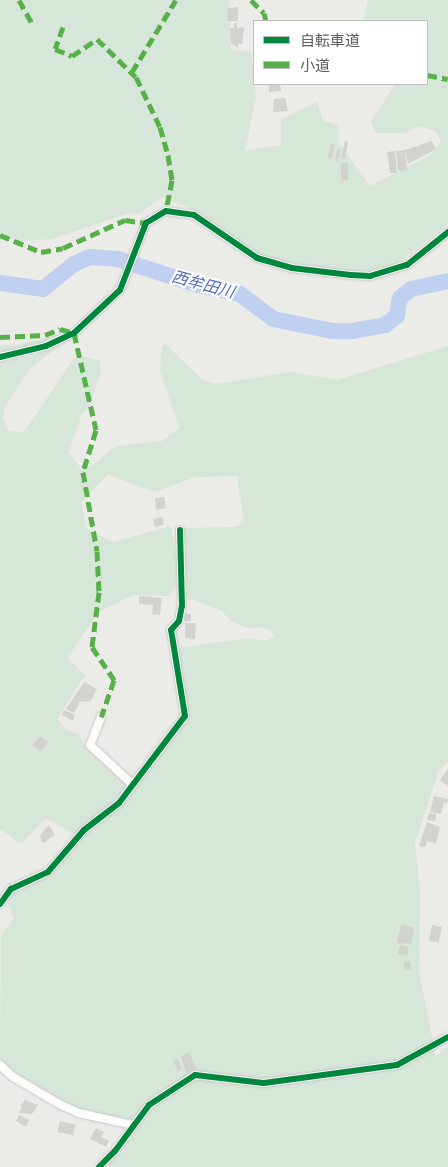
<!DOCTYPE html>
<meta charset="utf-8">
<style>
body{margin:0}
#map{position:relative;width:448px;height:1167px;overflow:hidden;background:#ebebe7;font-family:Cabin,"Noto Sans JP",sans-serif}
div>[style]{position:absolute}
.green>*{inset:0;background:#d6e6d8}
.river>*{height:16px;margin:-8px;padding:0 8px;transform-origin:8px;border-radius:8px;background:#c0d0f1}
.building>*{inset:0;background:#d2d2cf;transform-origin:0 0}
.roads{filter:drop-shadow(0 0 1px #c7c7c7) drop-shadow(0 0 1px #c7c7c7)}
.minor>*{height:8px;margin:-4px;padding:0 4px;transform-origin:4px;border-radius:4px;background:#fcfcfb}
.quiet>*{height:5px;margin-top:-2.5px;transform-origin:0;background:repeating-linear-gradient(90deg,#58b04a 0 10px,transparent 0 15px)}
.cycleway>*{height:6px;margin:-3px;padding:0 3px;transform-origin:3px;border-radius:3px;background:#00873e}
span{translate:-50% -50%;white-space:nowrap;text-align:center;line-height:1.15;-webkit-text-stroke:4px #fff;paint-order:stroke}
.water-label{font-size:16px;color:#526cb6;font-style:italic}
.legend{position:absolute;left:253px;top:20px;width:175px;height:65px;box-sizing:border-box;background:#fff;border:1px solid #bebfc1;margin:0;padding:6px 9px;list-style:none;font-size:15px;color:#5d5e63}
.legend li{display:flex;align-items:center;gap:10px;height:25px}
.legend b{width:25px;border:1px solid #bebfc1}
</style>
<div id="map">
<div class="green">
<i style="clip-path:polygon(0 0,229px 0,231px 50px,251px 52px,256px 97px,245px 151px,281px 145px,281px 119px,317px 102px,323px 121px,339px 125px,338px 142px,370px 186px,429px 156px,441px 142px,436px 131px,418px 126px,405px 133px,376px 133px,371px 122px,395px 84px,427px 84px,427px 21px,364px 21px,368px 0,448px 0,448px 224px,393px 266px,356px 272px,276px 260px,257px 254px,197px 211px,162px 197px,139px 214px,129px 213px,52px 239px,18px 241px,0 235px)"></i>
<i style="clip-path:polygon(58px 335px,31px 348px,0 352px,0 345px,13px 345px)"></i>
<i style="clip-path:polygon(165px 344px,203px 380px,216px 384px,290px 372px,337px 380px,448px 346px,448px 762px,439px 770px,415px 843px,420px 892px,419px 972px,436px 1056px,448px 1046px,448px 1167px,106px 1167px,137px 1123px,77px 1109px,9px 1069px,0 1059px,1px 935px,14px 918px,8px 905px,13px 891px,52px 872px,86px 833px,120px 807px,184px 724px,188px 716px,175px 655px,178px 648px,248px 638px,266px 641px,274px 637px,272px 632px,262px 627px,246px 628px,231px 621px,221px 610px,187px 598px,183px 528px,236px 527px,244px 522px,237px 476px,195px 477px,155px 492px,108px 475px,81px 502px,86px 528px,113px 542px,171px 526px,180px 579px,169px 596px,133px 595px,98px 612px,68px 658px,85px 675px,57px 719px,66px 729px,78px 734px,88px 750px,128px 786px,116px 801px,74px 834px,46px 818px,23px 842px,18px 843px,4px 831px,0 831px,0 362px,36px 355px,59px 346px,30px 368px,5px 407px,3px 417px,9px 431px,24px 432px,74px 358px,82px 356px,100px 361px,101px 371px,90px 406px,82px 414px,69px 452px,82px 470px,93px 465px,116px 446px,162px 441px,179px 428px,160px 371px,162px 345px)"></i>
</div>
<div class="river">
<i style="left:0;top:283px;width:43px;rotate:7.9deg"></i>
<i style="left:43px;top:289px;width:40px;rotate:-39deg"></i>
<i style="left:74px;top:264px;width:17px;rotate:-24deg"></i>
<i style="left:90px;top:257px;width:27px;rotate:4deg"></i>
<i style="left:117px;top:259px;width:86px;rotate:17.6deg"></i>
<i style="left:199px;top:285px;width:42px;rotate:12.4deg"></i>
<i style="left:240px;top:294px;width:41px;rotate:37.1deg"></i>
<i style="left:273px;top:319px;width:60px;rotate:11.5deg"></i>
<i style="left:332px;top:331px;width:20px"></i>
<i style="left:352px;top:331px;width:34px;rotate:-10deg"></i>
<i style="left:385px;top:325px;width:15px;rotate:-37deg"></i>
<i style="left:397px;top:316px;width:18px;rotate:-81deg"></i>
<i style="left:400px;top:298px;width:14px;rotate:-39deg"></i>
<i style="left:411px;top:289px;width:38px;rotate:-12deg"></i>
</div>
<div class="building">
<i style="clip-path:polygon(238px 7px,238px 21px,228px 21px,227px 8px)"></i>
<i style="clip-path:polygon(234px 23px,237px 23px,237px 28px,244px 27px,242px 44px,238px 44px,238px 48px,231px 43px,230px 28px,234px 28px)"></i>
<i style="clip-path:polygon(269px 84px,280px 84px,281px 91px,269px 92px)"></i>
<i style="clip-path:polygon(285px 98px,288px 111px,273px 112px,274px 99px)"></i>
<i style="clip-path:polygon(345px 141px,348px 142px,345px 159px,341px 159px)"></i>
<i style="clip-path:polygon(432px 141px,436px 149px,408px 164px,405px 150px)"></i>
<i style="left:331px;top:144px;width:4px;height:14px;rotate:14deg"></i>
<i style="clip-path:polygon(337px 149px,341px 150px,338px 161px,335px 160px)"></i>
<i style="left:405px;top:150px;width:20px;height:9px;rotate:84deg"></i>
<i style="clip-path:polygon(395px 151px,397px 173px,390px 173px,387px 152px)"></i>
<i style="left:341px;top:163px;width:7px;height:17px"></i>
<i style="clip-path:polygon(164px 497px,166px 508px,156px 510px,155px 498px)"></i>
<i style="left:162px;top:517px;width:8px;height:9px;rotate:76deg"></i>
<i style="clip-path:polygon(139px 596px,162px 598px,160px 615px,152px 614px,153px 605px,139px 604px)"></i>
<i style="left:185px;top:614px;width:6px;height:7px"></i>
<i style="clip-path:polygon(185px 623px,196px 623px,195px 639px,185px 638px)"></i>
<i style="clip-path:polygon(84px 682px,97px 689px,91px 701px,80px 702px,74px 713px,66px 709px)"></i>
<i style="clip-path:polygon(64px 710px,75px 715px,73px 721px,62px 715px)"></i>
<i style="left:40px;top:736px;width:10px;height:12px;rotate:37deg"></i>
<i style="clip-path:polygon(448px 769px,448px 786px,440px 780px)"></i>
<i style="clip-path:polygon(434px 796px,448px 799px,447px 803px,444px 802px,441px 814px,430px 812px)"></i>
<i style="clip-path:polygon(429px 813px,436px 814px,435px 821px,427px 820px)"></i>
<i style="clip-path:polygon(427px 822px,440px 827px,436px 843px,427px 841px,425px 847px,419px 846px)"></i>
<i style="clip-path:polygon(49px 825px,55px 835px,43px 843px,39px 836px)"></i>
<i style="clip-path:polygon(401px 925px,414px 927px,411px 944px,397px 943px)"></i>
<i style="left:432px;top:925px;width:10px;height:16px;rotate:11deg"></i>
<i style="left:400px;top:945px;width:9px;height:9px;rotate:13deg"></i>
<i style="clip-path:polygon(404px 962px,410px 962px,411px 970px,404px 970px)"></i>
<i style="clip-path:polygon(189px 1053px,197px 1068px,186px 1073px,181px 1056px)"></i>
<i style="clip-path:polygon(178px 1059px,182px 1069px,178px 1071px,173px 1061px)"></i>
<i style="clip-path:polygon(25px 1100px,38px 1105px,32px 1114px,19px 1113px,22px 1107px,20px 1106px)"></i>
<i style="clip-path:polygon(19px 1115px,29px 1120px,26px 1127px,16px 1121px)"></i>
<i style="left:60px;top:1121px;width:16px;height:11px;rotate:14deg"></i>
<i style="clip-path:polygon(96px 1128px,104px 1132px,101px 1137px,109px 1141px,106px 1147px,90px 1139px)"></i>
</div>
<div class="roads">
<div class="minor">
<i style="left:0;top:357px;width:47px;rotate:-13.4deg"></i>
<i style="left:46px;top:346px;width:31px;rotate:-25deg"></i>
<i style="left:74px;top:333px;width:63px;rotate:-43.1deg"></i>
<i style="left:120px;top:290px;width:72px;rotate:-68.8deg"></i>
<i style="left:146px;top:223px;width:23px;rotate:-31deg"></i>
<i style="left:166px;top:211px;width:28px;rotate:8deg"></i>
<i style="left:194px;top:215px;width:76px;rotate:34.3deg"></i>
<i style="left:257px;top:258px;width:36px;rotate:16deg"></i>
<i style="left:292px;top:268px;width:59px;rotate:6.8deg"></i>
<i style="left:351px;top:275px;width:19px;rotate:3deg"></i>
<i style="left:370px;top:276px;width:39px;rotate:-17deg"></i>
<i style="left:407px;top:265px;width:53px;rotate:-38.8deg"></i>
<i style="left:101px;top:717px;width:30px;rotate:111deg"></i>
<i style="left:90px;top:745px;width:57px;rotate:42.9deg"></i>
<i style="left:0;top:904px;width:19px;rotate:-54deg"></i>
<i style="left:11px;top:889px;width:41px;rotate:-24.7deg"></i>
<i style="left:48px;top:872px;width:55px;rotate:-49.4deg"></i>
<i style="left:84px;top:830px;width:44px;rotate:-37.6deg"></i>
<i style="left:119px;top:803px;width:109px;rotate:-52.8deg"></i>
<i style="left:185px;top:716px;width:87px;rotate:-99.2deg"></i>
<i style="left:171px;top:630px;width:12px;rotate:-48deg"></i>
<i style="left:179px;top:621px;width:15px;rotate:-79deg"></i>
<i style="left:182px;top:606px;width:76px;rotate:-91.5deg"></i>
<i style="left:0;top:1065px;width:18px;rotate:43deg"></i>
<i style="left:13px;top:1077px;width:56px;rotate:30.3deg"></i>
<i style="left:61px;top:1105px;width:20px;rotate:24deg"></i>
<i style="left:79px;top:1113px;width:55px;rotate:12.5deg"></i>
<i style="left:99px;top:1167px;width:23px;rotate:-45deg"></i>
<i style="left:115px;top:1151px;width:57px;rotate:-53.5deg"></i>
<i style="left:149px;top:1105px;width:55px;rotate:-33.1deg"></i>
<i style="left:195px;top:1075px;width:69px;rotate:6.6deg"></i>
<i style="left:264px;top:1083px;width:134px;rotate:-7.7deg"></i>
<i style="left:397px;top:1065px;width:58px;rotate:-28.8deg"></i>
</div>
</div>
<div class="quiet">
<i style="left:19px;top:0;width:26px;rotate:61deg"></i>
<i style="left:251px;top:0;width:18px;rotate:45deg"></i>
<i style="left:264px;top:13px;width:8px;rotate:76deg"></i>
<i style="left:63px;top:27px;width:23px;rotate:110deg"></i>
<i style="left:55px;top:49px;width:18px;rotate:22deg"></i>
<i style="left:72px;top:56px;width:30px;rotate:-34deg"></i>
<i style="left:97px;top:39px;width:54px;rotate:44.3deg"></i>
<i style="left:136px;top:77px;width:55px;rotate:64.4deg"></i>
<i style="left:160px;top:127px;width:29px;rotate:74deg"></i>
<i style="left:168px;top:155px;width:25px;rotate:81deg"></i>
<i style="left:172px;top:180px;width:32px;rotate:101deg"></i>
<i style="left:132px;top:72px;width:84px;rotate:-58.6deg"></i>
<i style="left:427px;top:75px;width:21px;rotate:11deg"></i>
<i style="left:0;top:235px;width:44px;rotate:22.5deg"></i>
<i style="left:41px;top:252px;width:22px;rotate:-10deg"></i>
<i style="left:63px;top:248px;width:68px;rotate:-24.3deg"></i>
<i style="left:125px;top:220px;width:21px;rotate:8deg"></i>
<i style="left:0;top:337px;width:45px;rotate:-2.5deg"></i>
<i style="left:45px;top:335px;width:16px;rotate:-22deg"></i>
<i style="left:60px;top:329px;width:15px;rotate:16deg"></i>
<i style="left:74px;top:333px;width:99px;rotate:77.2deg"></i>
<i style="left:96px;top:430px;width:44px;rotate:107.2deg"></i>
<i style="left:83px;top:472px;width:80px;rotate:80deg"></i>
<i style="left:97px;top:551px;width:41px;rotate:87.2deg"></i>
<i style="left:99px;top:592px;width:55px;rotate:97.3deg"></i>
<i style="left:92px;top:647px;width:40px;rotate:56deg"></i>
<i style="left:114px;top:680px;width:39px;rotate:109deg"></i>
</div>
<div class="cycleway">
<i style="left:0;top:357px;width:47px;rotate:-13.4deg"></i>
<i style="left:46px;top:346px;width:31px;rotate:-25deg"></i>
<i style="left:74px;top:333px;width:63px;rotate:-43.1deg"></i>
<i style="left:120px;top:290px;width:72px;rotate:-68.8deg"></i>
<i style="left:146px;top:223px;width:23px;rotate:-31deg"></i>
<i style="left:166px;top:211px;width:28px;rotate:8deg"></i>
<i style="left:194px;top:215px;width:76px;rotate:34.3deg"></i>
<i style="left:257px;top:258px;width:36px;rotate:16deg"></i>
<i style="left:292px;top:268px;width:59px;rotate:6.8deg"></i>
<i style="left:351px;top:275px;width:19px;rotate:3deg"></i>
<i style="left:370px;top:276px;width:39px;rotate:-17deg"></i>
<i style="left:407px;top:265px;width:53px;rotate:-38.8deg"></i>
<i style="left:0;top:904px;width:19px;rotate:-54deg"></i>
<i style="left:11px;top:889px;width:41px;rotate:-24.7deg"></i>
<i style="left:48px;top:872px;width:55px;rotate:-49.4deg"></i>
<i style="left:84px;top:830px;width:44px;rotate:-37.6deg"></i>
<i style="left:119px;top:803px;width:109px;rotate:-52.8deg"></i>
<i style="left:185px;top:716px;width:87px;rotate:-99.2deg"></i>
<i style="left:171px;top:630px;width:12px;rotate:-48deg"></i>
<i style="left:179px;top:621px;width:15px;rotate:-79deg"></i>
<i style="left:182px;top:606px;width:76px;rotate:-91.5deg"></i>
<i style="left:99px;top:1167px;width:23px;rotate:-45deg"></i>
<i style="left:115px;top:1151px;width:57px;rotate:-53.5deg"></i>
<i style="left:149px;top:1105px;width:55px;rotate:-33.1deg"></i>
<i style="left:195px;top:1075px;width:69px;rotate:6.6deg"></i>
<i style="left:264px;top:1083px;width:134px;rotate:-7.7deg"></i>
<i style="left:397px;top:1065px;width:58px;rotate:-28.8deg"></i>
</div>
<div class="water-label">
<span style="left:203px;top:285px;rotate:15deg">西牟田川</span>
</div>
<ul class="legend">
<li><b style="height:6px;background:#00873e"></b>自転車道</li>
<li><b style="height:6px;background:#58b04a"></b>小道</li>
</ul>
</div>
